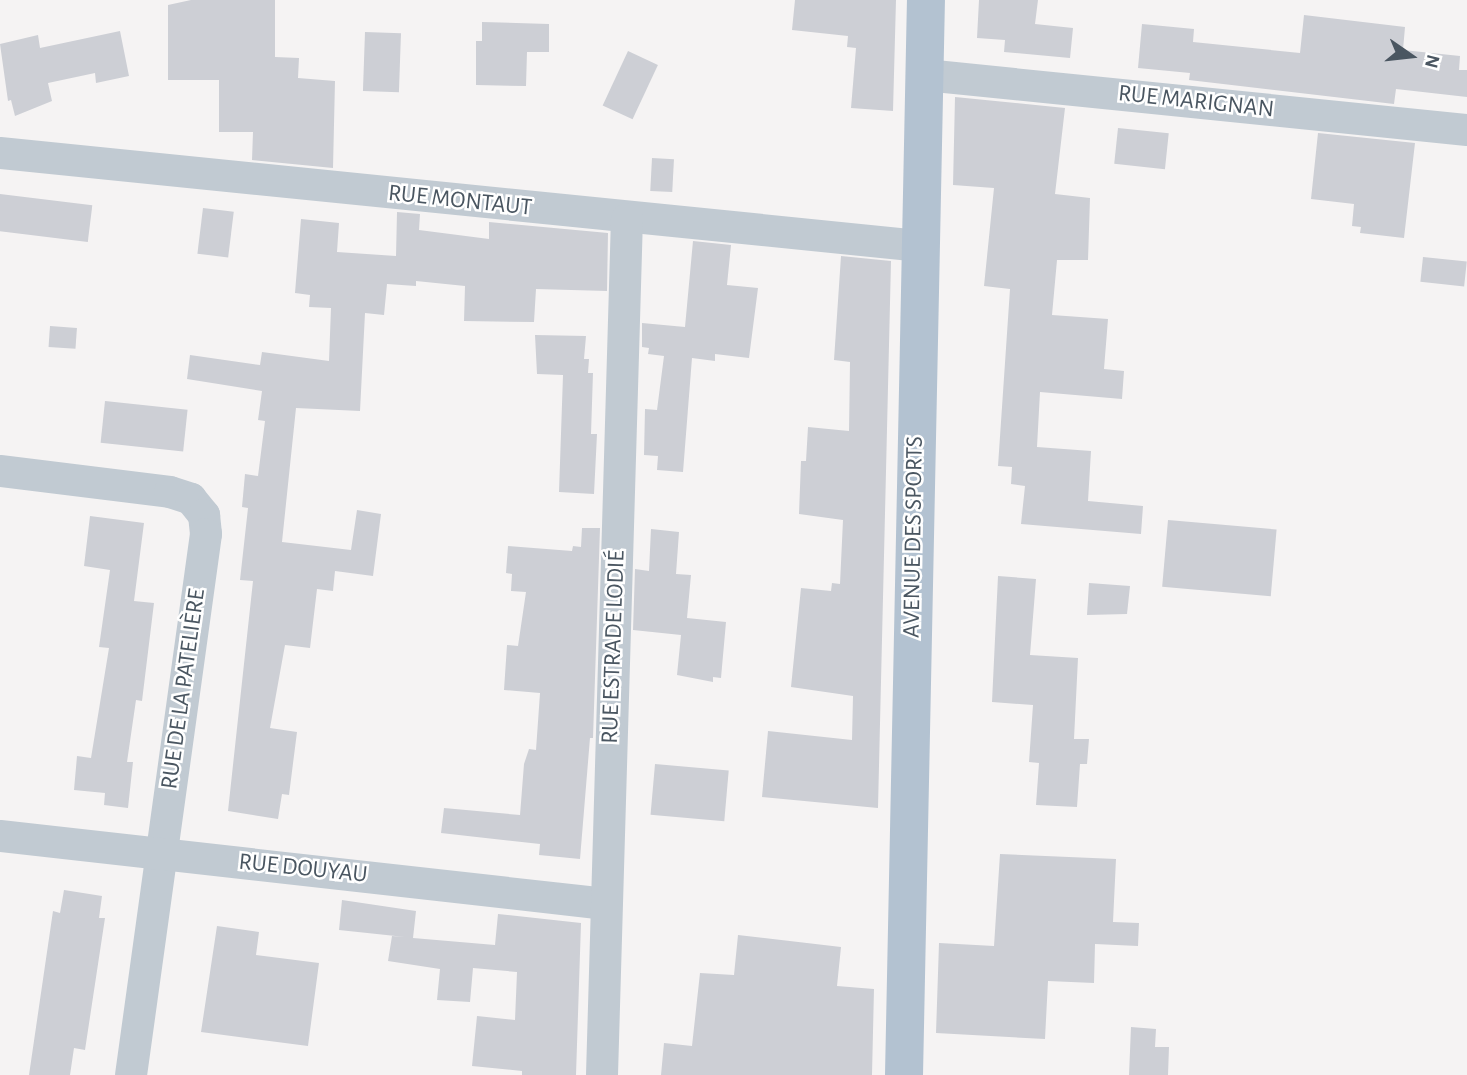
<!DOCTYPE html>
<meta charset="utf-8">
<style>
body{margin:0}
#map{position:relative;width:1467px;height:1075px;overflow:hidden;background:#f5f3f3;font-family:"Alegreya Sans",sans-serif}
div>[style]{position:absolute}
.building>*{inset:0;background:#cdcfd5;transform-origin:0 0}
.minor>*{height:32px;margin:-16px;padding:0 16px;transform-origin:16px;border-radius:16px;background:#c1cad2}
.major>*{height:38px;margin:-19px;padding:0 19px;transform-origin:19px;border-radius:19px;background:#b3c2d1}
span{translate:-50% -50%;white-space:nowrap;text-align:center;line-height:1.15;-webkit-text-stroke:5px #fff;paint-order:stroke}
.street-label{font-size:24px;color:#4a5661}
.north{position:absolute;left:1376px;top:21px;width:70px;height:70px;-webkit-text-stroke:5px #fff;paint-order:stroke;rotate:104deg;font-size:19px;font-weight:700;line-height:28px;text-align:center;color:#4a5661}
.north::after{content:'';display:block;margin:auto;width:24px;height:32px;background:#4a5661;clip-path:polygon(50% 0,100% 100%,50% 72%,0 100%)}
</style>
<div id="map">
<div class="building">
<i style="clip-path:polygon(191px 0,275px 0,275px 57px,299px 58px,298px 78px,335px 81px,333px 168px,252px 160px,253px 132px,219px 132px,219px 80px,168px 80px,168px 5px)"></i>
<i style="clip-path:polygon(795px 0,896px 0,893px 111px,851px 108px,856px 48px,847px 47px,848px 36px,792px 30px)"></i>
<i style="clip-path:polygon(979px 0,1038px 0,1035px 24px,1073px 28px,1070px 58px,1004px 52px,1005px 40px,977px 38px)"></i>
<i style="clip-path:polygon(1304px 15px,1405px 27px,1403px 50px,1460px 56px,1459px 70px,1467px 70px,1467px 97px,1396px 89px,1394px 104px,1189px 80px,1190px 73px,1138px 68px,1142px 24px,1194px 29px,1193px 42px,1300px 53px)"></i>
<i style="clip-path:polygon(482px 22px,549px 24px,549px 52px,527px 52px,526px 86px,476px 85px,476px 41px,482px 41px)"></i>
<i style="clip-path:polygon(120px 31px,129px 76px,96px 83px,95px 73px,48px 83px,52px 101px,15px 116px,11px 100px,8px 101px,0 44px,38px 35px,40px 48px)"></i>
<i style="left:365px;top:32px;width:36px;height:59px;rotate:2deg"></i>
<i style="left:628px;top:51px;width:33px;height:60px;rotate:25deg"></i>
<i style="clip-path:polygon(955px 97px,1065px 108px,1055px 194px,1090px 198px,1088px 260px,1057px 260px,1052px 315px,1108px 319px,1104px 369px,1124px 371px,1122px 399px,1040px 392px,1037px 447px,1091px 451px,1088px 501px,1143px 506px,1141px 534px,1021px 524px,1025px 486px,1011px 484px,1012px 467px,998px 466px,1010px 289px,984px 286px,994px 188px,953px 185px)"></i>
<i style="left:1118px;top:128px;width:51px;height:36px;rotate:6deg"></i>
<i style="clip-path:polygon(1318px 133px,1415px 143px,1404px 238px,1360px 233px,1361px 227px,1352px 226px,1354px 204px,1311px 199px)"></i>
<i style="left:652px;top:158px;width:22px;height:33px;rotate:3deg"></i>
<i style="left:0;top:194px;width:93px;height:37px;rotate:7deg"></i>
<i style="left:203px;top:208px;width:31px;height:46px;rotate:7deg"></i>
<i style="clip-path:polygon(397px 212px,420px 214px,419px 230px,489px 239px,489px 222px,608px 233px,607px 291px,536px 289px,534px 322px,464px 321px,465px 286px,416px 281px,416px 286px,387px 284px,384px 315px,365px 313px,360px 411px,296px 408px,282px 542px,351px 550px,357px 510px,381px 514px,373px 576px,335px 571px,333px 591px,317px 589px,310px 648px,285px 645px,270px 728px,297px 732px,289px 795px,282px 794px,278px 819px,228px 811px,253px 581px,240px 580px,248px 508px,242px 507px,245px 474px,258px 476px,265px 421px,258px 420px,262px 391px,187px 379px,190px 355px,260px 365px,262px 352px,329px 361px,331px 308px,309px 307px,310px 295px,295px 293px,301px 219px,339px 223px,337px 252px,396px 256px)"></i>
<i style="clip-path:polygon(693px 241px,731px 245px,727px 285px,758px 288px,749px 358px,715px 354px,715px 361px,692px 358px,683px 472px,657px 470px,658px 456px,644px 455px,645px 409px,657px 410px,664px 356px,648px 354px,649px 348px,642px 347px,642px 323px,685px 327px)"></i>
<i style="clip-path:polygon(841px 256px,891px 261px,878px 808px,762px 797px,768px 731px,852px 740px,853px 696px,791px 687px,801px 588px,831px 591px,832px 583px,840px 584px,843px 520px,799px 514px,801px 461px,806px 461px,808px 427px,849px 431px,850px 362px,834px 360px)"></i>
<i style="left:1423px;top:257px;width:44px;height:25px;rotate:6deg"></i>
<i style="left:50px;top:326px;width:27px;height:21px;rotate:4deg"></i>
<i style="clip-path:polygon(535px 335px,586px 336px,584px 359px,589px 359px,588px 373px,593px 373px,591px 434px,597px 434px,594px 494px,559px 492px,563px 375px,537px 374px)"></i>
<i style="left:105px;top:401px;width:83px;height:42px;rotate:6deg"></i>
<i style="clip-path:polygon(90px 516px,144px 523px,134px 601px,154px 603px,142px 701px,136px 700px,127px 762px,133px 762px,128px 808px,104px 805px,105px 793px,74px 790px,77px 756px,91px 758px,109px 648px,99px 647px,110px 570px,84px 566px)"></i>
<i style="left:1168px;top:520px;width:109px;height:67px;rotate:5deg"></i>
<i style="clip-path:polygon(582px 528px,600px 528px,593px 738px,590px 738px,580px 859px,539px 855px,540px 844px,441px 833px,444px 808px,520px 815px,524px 764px,529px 749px,536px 750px,540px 693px,504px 690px,507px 645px,518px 646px,526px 592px,511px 591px,512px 574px,506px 573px,508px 546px,572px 551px,573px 546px,581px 547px)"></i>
<i style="clip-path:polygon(651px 529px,679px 532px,676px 574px,691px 575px,687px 618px,726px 622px,721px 678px,713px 677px,713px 682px,677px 675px,681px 635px,633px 630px,635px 569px,649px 571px)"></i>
<i style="clip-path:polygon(998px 576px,1036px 579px,1030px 655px,1078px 658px,1074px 739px,1089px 739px,1087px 764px,1080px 764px,1077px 807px,1036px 805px,1039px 763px,1029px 762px,1033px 705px,992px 702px)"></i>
<i style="clip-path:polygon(1089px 583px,1130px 586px,1127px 614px,1087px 615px)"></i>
<i style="left:655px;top:764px;width:74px;height:51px;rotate:5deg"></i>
<i style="clip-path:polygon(1000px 854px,1116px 859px,1113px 922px,1139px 923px,1138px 946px,1095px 944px,1094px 983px,1048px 981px,1045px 1039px,936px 1033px,939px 943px,994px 946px)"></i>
<i style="clip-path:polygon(64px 890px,102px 896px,99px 918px,105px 918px,85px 1050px,74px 1048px,70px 1075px,29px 1075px,53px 911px,60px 913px)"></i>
<i style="clip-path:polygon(342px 900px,416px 911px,413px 938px,495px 945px,498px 914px,581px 923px,576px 1075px,522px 1075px,522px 1071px,472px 1066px,477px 1016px,515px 1020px,517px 972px,473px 968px,470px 1002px,437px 1000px,440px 969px,388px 961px,392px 936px,405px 937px,339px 930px)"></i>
<i style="clip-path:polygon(217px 926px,259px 932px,256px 955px,319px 963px,308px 1046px,201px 1032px)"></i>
<i style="clip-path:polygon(738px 935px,841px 947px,837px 986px,874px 989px,872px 1075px,661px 1075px,664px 1043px,692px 1046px,700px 973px,734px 975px)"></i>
<i style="clip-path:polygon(1131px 1027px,1156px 1029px,1155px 1047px,1169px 1047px,1168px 1075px,1129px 1075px)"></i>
</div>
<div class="minor">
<i style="left:925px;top:75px;width:545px;rotate:5.79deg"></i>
<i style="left:0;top:153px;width:926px;rotate:5.77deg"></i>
<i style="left:0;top:471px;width:171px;rotate:7deg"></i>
<i style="left:170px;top:492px;width:22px;rotate:18deg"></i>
<i style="left:191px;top:499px;width:21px;rotate:51deg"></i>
<i style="left:204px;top:515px;width:19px;rotate:84deg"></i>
<i style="left:206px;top:534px;width:546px;rotate:97.89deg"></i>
<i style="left:0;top:836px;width:610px;rotate:6.4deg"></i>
<i style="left:602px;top:1075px;width:856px;rotate:-88.33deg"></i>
</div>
<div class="major">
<i style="left:904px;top:1075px;width:1075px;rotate:-88.83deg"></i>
</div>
<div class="street-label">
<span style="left:1196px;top:102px;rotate:6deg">RUE MARIGNAN</span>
<span style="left:460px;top:201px;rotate:6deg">RUE MONTAUT</span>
<span style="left:914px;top:537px;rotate:-89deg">AVENUE DES SPORTS</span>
<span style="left:614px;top:647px;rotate:-88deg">RUE ESTRADE LODIÉ</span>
<span style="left:184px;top:689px;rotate:-82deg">RUE DE LA PATELIÈRE</span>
<span style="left:303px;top:869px;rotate:6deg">RUE DOUYAU</span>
</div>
<div class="north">N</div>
</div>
